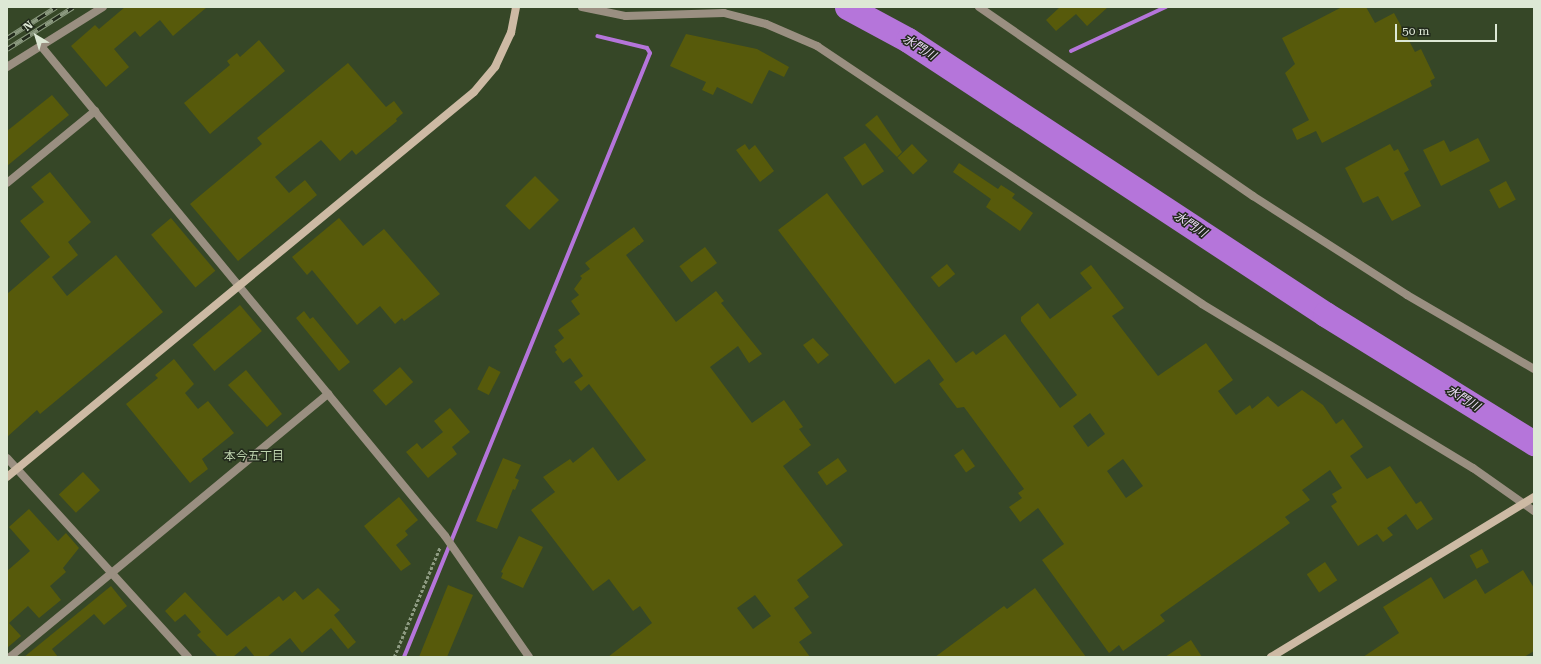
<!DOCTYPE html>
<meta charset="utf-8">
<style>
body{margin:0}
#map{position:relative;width:1541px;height:664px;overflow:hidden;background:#364727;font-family:"Roboto Serif","Noto Sans JP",serif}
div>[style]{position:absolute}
.stream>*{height:4px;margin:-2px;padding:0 2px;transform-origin:2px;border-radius:2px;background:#b575da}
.river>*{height:25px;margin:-12.5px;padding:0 12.5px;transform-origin:12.5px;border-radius:12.5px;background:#b575da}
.building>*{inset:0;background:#575a0b;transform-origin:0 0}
.path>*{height:2.5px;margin-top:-1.25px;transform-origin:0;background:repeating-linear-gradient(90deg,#8e9b82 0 3px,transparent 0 5px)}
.street>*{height:8px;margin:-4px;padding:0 4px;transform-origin:4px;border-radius:4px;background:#9a8f81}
.secondary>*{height:8px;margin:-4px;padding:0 4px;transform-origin:4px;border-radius:4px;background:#cdbaa4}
.rail>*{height:4.5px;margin-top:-2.25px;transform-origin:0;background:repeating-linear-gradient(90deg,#222a1c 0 9px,#8b997f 0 18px);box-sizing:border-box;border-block:1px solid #8b997f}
span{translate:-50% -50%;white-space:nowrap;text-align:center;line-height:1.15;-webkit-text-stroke:3px #222a1c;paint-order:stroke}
.water-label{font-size:12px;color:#eddef7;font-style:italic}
.neighbourhood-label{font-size:12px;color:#bdd2ad}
.frame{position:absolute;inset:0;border:8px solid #dde8d5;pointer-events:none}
.north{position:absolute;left:16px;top:16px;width:40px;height:40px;-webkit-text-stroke:3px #222a1c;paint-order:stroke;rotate:322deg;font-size:11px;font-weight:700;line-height:16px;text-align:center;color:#dde8d5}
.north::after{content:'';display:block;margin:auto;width:14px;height:18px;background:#dde8d5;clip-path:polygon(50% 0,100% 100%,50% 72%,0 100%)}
.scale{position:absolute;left:1395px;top:24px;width:102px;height:18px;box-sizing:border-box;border:2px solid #dde8d5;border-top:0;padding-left:5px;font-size:12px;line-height:14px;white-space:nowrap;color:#dde8d5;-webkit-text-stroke:3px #222a1c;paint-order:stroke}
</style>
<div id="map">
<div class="stream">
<i style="left:1071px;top:51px;width:105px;rotate:-24.9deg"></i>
<i style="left:404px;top:657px;width:652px;rotate:-67.84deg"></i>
<i style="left:650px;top:53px;width:6px;rotate:-121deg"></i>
<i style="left:647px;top:48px;width:51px;rotate:-166.5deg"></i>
</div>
<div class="river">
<i style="left:847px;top:7px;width:69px;rotate:28.4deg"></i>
<i style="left:908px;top:40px;width:499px;rotate:33.3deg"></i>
<i style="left:1325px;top:314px;width:246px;rotate:31.7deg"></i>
</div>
<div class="building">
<i style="clip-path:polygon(125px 7px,207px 7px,173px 36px,160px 20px,140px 37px,135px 31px,114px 49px,129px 67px,106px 87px,71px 46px,95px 25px,99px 29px)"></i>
<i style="clip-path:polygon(1060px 7px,1108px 7px,1087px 26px,1076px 14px,1056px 31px,1046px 20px)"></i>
<i style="clip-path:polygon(1342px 7px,1366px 7px,1375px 23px,1394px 13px,1415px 52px,1421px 49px,1435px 78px,1430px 81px,1432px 86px,1322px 143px,1316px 131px,1297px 140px,1292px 129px,1309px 120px,1285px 73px,1295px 64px,1282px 38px)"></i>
<i style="clip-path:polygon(686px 34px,757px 49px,789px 67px,784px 77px,769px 70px,752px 104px,717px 87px,713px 95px,702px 90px,706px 82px,670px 66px)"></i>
<i style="clip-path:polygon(259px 40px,285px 71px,210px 134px,184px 103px,230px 65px,227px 61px,237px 53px,240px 57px)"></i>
<i style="clip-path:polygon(348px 63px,386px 107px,394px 101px,403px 113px,396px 119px,397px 121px,356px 155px,352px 150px,340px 161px,321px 140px,275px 177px,289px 193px,305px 180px,317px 195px,238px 261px,190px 204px,262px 144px,257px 138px)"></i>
<i style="clip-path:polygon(52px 95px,69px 115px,7px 166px,7px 131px)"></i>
<i style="clip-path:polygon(877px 115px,902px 152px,897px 157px,865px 125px)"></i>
<i style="clip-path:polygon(1478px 138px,1490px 161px,1441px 186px,1423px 150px,1444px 140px,1450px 152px)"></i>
<i style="left:865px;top:143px;width:34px;height:26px;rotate:56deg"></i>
<i style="clip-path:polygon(745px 144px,749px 150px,755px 145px,774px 171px,760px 182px,736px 150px)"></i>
<i style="left:912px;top:144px;width:23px;height:20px;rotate:47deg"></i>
<i style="clip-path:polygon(1390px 144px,1394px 151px,1398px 149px,1409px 170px,1404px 173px,1421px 206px,1392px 221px,1378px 196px,1363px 203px,1345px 168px)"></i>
<i style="clip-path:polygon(959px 163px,998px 189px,1001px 185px,1015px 194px,1012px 198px,1033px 213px,1020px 231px,986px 207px,991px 199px,953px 172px)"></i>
<i style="clip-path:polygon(50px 172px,91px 222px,68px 242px,78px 255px,52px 277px,67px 296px,116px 255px,163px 312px,40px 414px,37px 410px,7px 437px,7px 294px,50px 257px,20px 221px,44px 202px,31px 187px)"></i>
<i style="left:535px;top:176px;width:34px;height:42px;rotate:45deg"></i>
<i style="left:1506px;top:181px;width:21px;height:19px;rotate:62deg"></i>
<i style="clip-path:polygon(evenodd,827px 193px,956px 363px,973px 351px,976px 355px,1005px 334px,1060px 408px,1077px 395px,1021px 321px,1021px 317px,1038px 303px,1050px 319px,1092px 288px,1080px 273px,1091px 265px,1124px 308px,1112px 316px,1158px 376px,1206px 343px,1233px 380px,1218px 391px,1236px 415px,1250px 405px,1252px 409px,1268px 396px,1278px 407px,1302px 390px,1323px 405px,1336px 424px,1343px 419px,1363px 447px,1350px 456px,1367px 479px,1390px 466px,1416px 504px,1421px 501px,1433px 519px,1417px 530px,1406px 514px,1387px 528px,1393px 535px,1383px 542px,1377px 534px,1358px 546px,1331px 506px,1337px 502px,1332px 494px,1342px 488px,1330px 470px,1302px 490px,1310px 500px,1285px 517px,1290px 523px,1160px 615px,1165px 621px,1123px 651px,1119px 645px,1109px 653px,1042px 560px,1064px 544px,1038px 508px,1020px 522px,1009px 507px,1022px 498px,1018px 493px,1024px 489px,964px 407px,957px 408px,939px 384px,944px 380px,929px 359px,895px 384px,778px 230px,827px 193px,1090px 413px,1105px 434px,1088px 447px,1073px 426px,1090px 413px,827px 193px,1123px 459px,1143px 486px,1126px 498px,1107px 471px,1123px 459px)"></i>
<i style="left:171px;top:218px;width:69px;height:26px;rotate:50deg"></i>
<i style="clip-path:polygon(339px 218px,363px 246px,384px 229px,440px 294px,404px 321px,402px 318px,395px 324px,380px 306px,357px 325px,312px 270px,307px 275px,292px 257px)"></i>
<i style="clip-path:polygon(evenodd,634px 227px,644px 241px,626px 255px,676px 322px,716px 291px,724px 301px,721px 303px,762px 354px,749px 363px,738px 346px,710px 367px,752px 423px,784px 400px,803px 427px,799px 429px,811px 445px,783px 466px,843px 545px,797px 580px,809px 597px,794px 608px,812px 633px,799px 642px,810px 657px,608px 657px,652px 623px,640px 606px,633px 611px,609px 579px,593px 591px,531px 510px,555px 492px,543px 477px,570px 459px,573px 463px,593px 447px,618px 481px,646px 460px,589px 384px,581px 391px,574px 382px,583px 376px,570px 358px,563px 363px,555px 352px,557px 350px,554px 346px,564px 338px,558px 330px,580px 314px,571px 301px,579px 295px,574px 289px,582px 278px,580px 276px,590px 269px,585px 263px,634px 227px,755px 595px,771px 616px,753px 629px,737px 608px,755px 595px)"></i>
<i style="left:705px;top:247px;width:20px;height:32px;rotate:53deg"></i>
<i style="left:947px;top:264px;width:13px;height:21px;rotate:51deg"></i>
<i style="left:240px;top:305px;width:34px;height:62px;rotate:50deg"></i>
<i style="clip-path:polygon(304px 311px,310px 319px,313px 317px,350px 362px,339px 371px,296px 318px)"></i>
<i style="clip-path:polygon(813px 338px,829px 355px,818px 364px,803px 345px)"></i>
<i style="clip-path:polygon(174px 359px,194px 384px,185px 393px,198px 409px,208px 401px,234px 433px,202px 459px,208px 469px,190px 483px,126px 404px,158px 378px,155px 375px)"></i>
<i style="left:489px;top:366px;width:13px;height:26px;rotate:27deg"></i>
<i style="left:400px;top:367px;width:20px;height:36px;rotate:49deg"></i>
<i style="clip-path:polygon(246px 370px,282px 414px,267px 427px,228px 385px)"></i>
<i style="clip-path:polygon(450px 408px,470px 432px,452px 447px,457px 454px,428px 478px,406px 452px,417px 443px,422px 449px,443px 432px,434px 421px)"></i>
<i style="left:963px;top:449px;width:21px;height:11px;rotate:55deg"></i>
<i style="clip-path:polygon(503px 458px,521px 465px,515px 478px,519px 480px,515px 490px,513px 489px,497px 529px,476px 521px)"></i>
<i style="left:838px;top:458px;width:16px;height:25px;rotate:55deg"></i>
<i style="left:83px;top:472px;width:25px;height:33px;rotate:47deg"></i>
<i style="clip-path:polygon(399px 497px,418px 520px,405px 531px,408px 535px,396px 545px,411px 564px,401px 571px,364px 526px)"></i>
<i style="clip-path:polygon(29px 509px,58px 541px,66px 533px,79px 548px,63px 568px,66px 572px,50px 586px,61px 600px,39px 618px,28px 606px,9px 623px,21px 636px,7px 648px,7px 571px,30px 551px,9px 527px)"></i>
<i style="clip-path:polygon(519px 536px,543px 547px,523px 588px,501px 578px,503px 573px,501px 572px)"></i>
<i style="left:1482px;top:549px;width:15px;height:14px;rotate:62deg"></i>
<i style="left:1325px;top:562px;width:22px;height:22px;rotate:56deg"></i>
<i style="clip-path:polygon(1523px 570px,1534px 588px,1534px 651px,1524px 657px,1363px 657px,1399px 633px,1383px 607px,1431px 577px,1444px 599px,1476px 579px,1485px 594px)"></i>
<i style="clip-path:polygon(448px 585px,473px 595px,447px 657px,419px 657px)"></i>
<i style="clip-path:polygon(111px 586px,127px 606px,104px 625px,94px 614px,52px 649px,58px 657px,24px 657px)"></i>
<i style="clip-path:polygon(318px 588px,340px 610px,334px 615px,356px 642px,348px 649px,331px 628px,302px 653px,290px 638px,267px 657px,255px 657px,246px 646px,233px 657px,218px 657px,197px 635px,201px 632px,185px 614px,175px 622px,165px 611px,185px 592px,227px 636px,279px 596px,283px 601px,295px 591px,303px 600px)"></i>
<i style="clip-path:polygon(1035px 588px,1086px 657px,935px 657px,1004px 606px,1007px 609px)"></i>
<i style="clip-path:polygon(1191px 640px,1202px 657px,1165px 657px)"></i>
</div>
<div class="path">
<i style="left:394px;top:657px;width:119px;rotate:-67.3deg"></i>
</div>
<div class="street">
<i style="left:582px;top:7px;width:45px;rotate:11.6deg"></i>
<i style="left:626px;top:16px;width:98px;rotate:-1.8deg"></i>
<i style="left:724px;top:13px;width:43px;rotate:14.7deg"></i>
<i style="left:766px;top:24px;width:56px;rotate:23.3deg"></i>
<i style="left:817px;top:46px;width:463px;rotate:33.8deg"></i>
<i style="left:1202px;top:304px;width:317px;rotate:31.2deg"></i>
<i style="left:1473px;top:468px;width:75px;rotate:35.2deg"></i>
<i style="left:979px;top:7px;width:333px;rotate:34.6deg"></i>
<i style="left:1253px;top:196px;width:183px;rotate:32.7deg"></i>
<i style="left:1407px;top:295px;width:147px;rotate:30.2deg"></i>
<i style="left:41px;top:46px;width:635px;rotate:50.49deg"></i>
<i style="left:445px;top:536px;width:147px;rotate:55.2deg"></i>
<i style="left:7px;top:67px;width:113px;rotate:-32deg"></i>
<i style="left:7px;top:183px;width:114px;rotate:-39.3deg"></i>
<i style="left:7px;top:458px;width:269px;rotate:47.7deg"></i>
<i style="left:10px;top:657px;width:413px;rotate:-39.6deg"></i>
</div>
<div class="secondary">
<i style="left:7px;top:477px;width:605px;rotate:-39.5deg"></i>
<i style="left:474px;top:92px;width:33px;rotate:-50deg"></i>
<i style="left:495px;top:67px;width:38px;rotate:-65deg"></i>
<i style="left:511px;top:33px;width:26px;rotate:-79deg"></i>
<i style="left:1271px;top:657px;width:308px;rotate:-31.3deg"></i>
</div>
<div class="rail">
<i style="left:7px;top:38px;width:58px;rotate:-32.3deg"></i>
<i style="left:7px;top:49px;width:78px;rotate:-32.5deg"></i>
</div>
<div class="water-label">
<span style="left:919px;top:48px;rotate:32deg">水門川</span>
<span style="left:1190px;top:225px;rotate:33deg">水門川</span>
<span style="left:1463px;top:399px;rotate:32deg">水門川</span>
</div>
<div class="neighbourhood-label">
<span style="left:254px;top:457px">本今五丁目</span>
</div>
<div class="frame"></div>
<div class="north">N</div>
<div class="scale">50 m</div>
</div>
